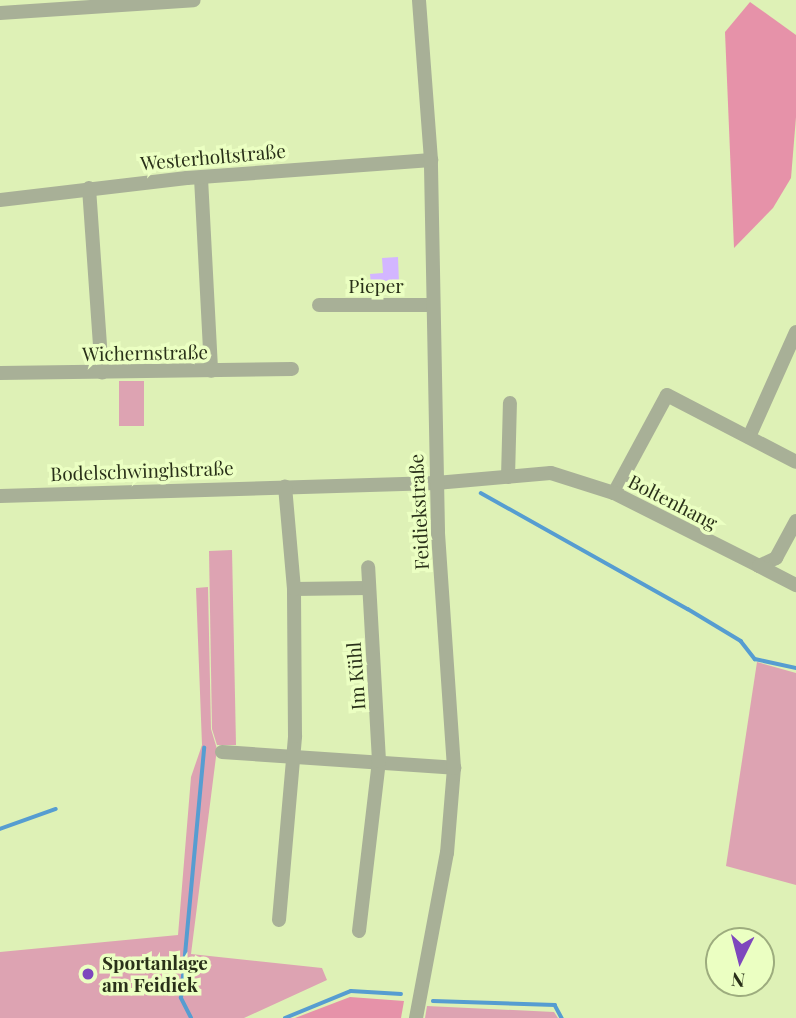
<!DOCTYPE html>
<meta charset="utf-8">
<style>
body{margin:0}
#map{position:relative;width:796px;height:1018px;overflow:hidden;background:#def1b6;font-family:"Playfair Display",serif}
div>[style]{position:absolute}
.green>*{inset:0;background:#dda3b2;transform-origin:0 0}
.forest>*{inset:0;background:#e692a9}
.stream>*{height:3.5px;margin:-1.75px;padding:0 1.75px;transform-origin:1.75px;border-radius:1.75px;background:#569dd1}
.building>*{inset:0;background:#d3b6ff}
.street>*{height:14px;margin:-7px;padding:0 7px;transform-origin:7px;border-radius:7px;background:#a8b097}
.dots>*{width:19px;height:19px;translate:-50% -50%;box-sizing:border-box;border:4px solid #ebffc2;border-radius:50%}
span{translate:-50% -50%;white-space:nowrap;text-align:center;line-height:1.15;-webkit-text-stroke:7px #ebffc2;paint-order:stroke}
.street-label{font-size:19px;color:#293019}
.poi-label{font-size:19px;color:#293019;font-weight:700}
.left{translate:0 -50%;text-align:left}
.north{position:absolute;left:705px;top:927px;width:70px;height:70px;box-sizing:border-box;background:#ebffc2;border:2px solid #9dac7e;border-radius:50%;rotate:186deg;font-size:19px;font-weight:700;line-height:28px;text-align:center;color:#293019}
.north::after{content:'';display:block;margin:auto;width:24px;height:32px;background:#7e47bd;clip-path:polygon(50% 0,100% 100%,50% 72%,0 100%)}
</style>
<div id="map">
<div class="green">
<i style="left:119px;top:381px;width:25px;height:45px"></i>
<i style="clip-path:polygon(232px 550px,236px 745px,217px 745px,212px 729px,209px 551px)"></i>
<i style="clip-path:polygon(208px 587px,211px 729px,217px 749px,191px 954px,322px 968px,327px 980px,244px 1018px,0 1018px,0 952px,178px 935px,191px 777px,202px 745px,196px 588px)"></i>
<i style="clip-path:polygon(757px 662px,796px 673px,796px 885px,726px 866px)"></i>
<i style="clip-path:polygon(427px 1006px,554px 1012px,558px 1018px,425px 1018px)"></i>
</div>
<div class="forest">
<i style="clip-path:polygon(750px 2px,796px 35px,796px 117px,791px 178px,773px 208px,734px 248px,725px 32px)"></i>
<i style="clip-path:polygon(350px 997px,404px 1001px,401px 1018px,295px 1018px)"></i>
</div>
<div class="stream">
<i style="left:481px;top:493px;width:237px;rotate:29.3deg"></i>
<i style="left:688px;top:609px;width:62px;rotate:31.1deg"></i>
<i style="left:741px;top:641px;width:23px;rotate:52deg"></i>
<i style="left:755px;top:659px;width:42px;rotate:12.4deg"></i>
<i style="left:0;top:829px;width:59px;rotate:-19.7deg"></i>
<i style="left:433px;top:1001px;width:122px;rotate:1.9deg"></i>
<i style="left:555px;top:1005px;width:15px;rotate:62deg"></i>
<i style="left:191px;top:1018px;width:22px;rotate:-117deg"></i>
<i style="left:181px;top:998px;width:251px;rotate:-84.7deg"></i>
<i style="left:285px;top:1018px;width:71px;rotate:-22.2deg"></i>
<i style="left:351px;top:991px;width:50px;rotate:3.4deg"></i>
</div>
<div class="building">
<i style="clip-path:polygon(398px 257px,399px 283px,371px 284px,370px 274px,383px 273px,382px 258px)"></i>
</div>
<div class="street">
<i style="left:0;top:13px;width:194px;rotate:-3.8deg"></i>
<i style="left:201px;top:178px;width:193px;rotate:87deg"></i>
<i style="left:89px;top:188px;width:185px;rotate:86deg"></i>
<i style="left:0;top:200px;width:188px;rotate:-6.7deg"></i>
<i style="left:187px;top:178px;width:245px;rotate:-4.2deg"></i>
<i style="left:319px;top:305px;width:114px"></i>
<i style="left:0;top:373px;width:292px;rotate:-0.8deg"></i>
<i style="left:749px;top:437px;width:115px;rotate:-65.9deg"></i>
<i style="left:508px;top:477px;width:74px;rotate:-88.5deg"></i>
<i style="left:614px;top:493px;width:111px;rotate:-61.6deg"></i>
<i style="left:667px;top:395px;width:145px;rotate:27.4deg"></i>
<i style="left:0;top:496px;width:436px;rotate:-1.7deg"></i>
<i style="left:436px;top:483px;width:115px;rotate:-5deg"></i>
<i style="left:551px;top:473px;width:66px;rotate:17.6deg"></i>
<i style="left:614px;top:493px;width:162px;rotate:26.7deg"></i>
<i style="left:759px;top:566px;width:19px;rotate:-25deg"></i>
<i style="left:776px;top:558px;width:42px;rotate:-61.6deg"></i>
<i style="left:759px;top:566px;width:42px;rotate:27.2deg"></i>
<i style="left:294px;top:589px;width:74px;rotate:-0.8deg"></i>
<i style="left:222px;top:752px;width:233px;rotate:3.9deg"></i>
<i style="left:279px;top:920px;width:185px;rotate:-85deg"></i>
<i style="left:295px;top:736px;width:147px;rotate:-90.4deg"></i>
<i style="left:294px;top:589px;width:103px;rotate:-95deg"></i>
<i style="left:359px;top:931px;width:171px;rotate:-83.3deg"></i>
<i style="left:379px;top:761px;width:194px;rotate:-93.2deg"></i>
<i style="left:416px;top:1018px;width:168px;rotate:-79.4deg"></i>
<i style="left:447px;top:853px;width:85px;rotate:-85.3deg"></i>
<i style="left:454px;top:768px;width:238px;rotate:-93.9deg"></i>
<i style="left:438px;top:531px;width:371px;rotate:-91.1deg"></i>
<i style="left:431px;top:160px;width:160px;rotate:-94.3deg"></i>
</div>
<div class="dots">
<i style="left:88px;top:974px;background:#7e47bd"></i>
</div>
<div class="street-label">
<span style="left:213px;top:157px;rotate:-5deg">Westerholtstraße</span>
<span style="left:376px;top:286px">Pieper</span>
<span style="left:145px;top:353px;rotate:-1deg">Wichernstraße</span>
<span style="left:142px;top:471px;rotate:-2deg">Bodelschwinghstraße</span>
<span style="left:673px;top:502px;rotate:27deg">Boltenhang</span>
<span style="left:419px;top:512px;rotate:-93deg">Feidiekstraße</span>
<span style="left:356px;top:676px;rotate:-94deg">Im Kühl</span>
</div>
<div class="poi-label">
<span class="left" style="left:102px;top:974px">Sportanlage<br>am Feidiek</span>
</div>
<div class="north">N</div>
</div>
